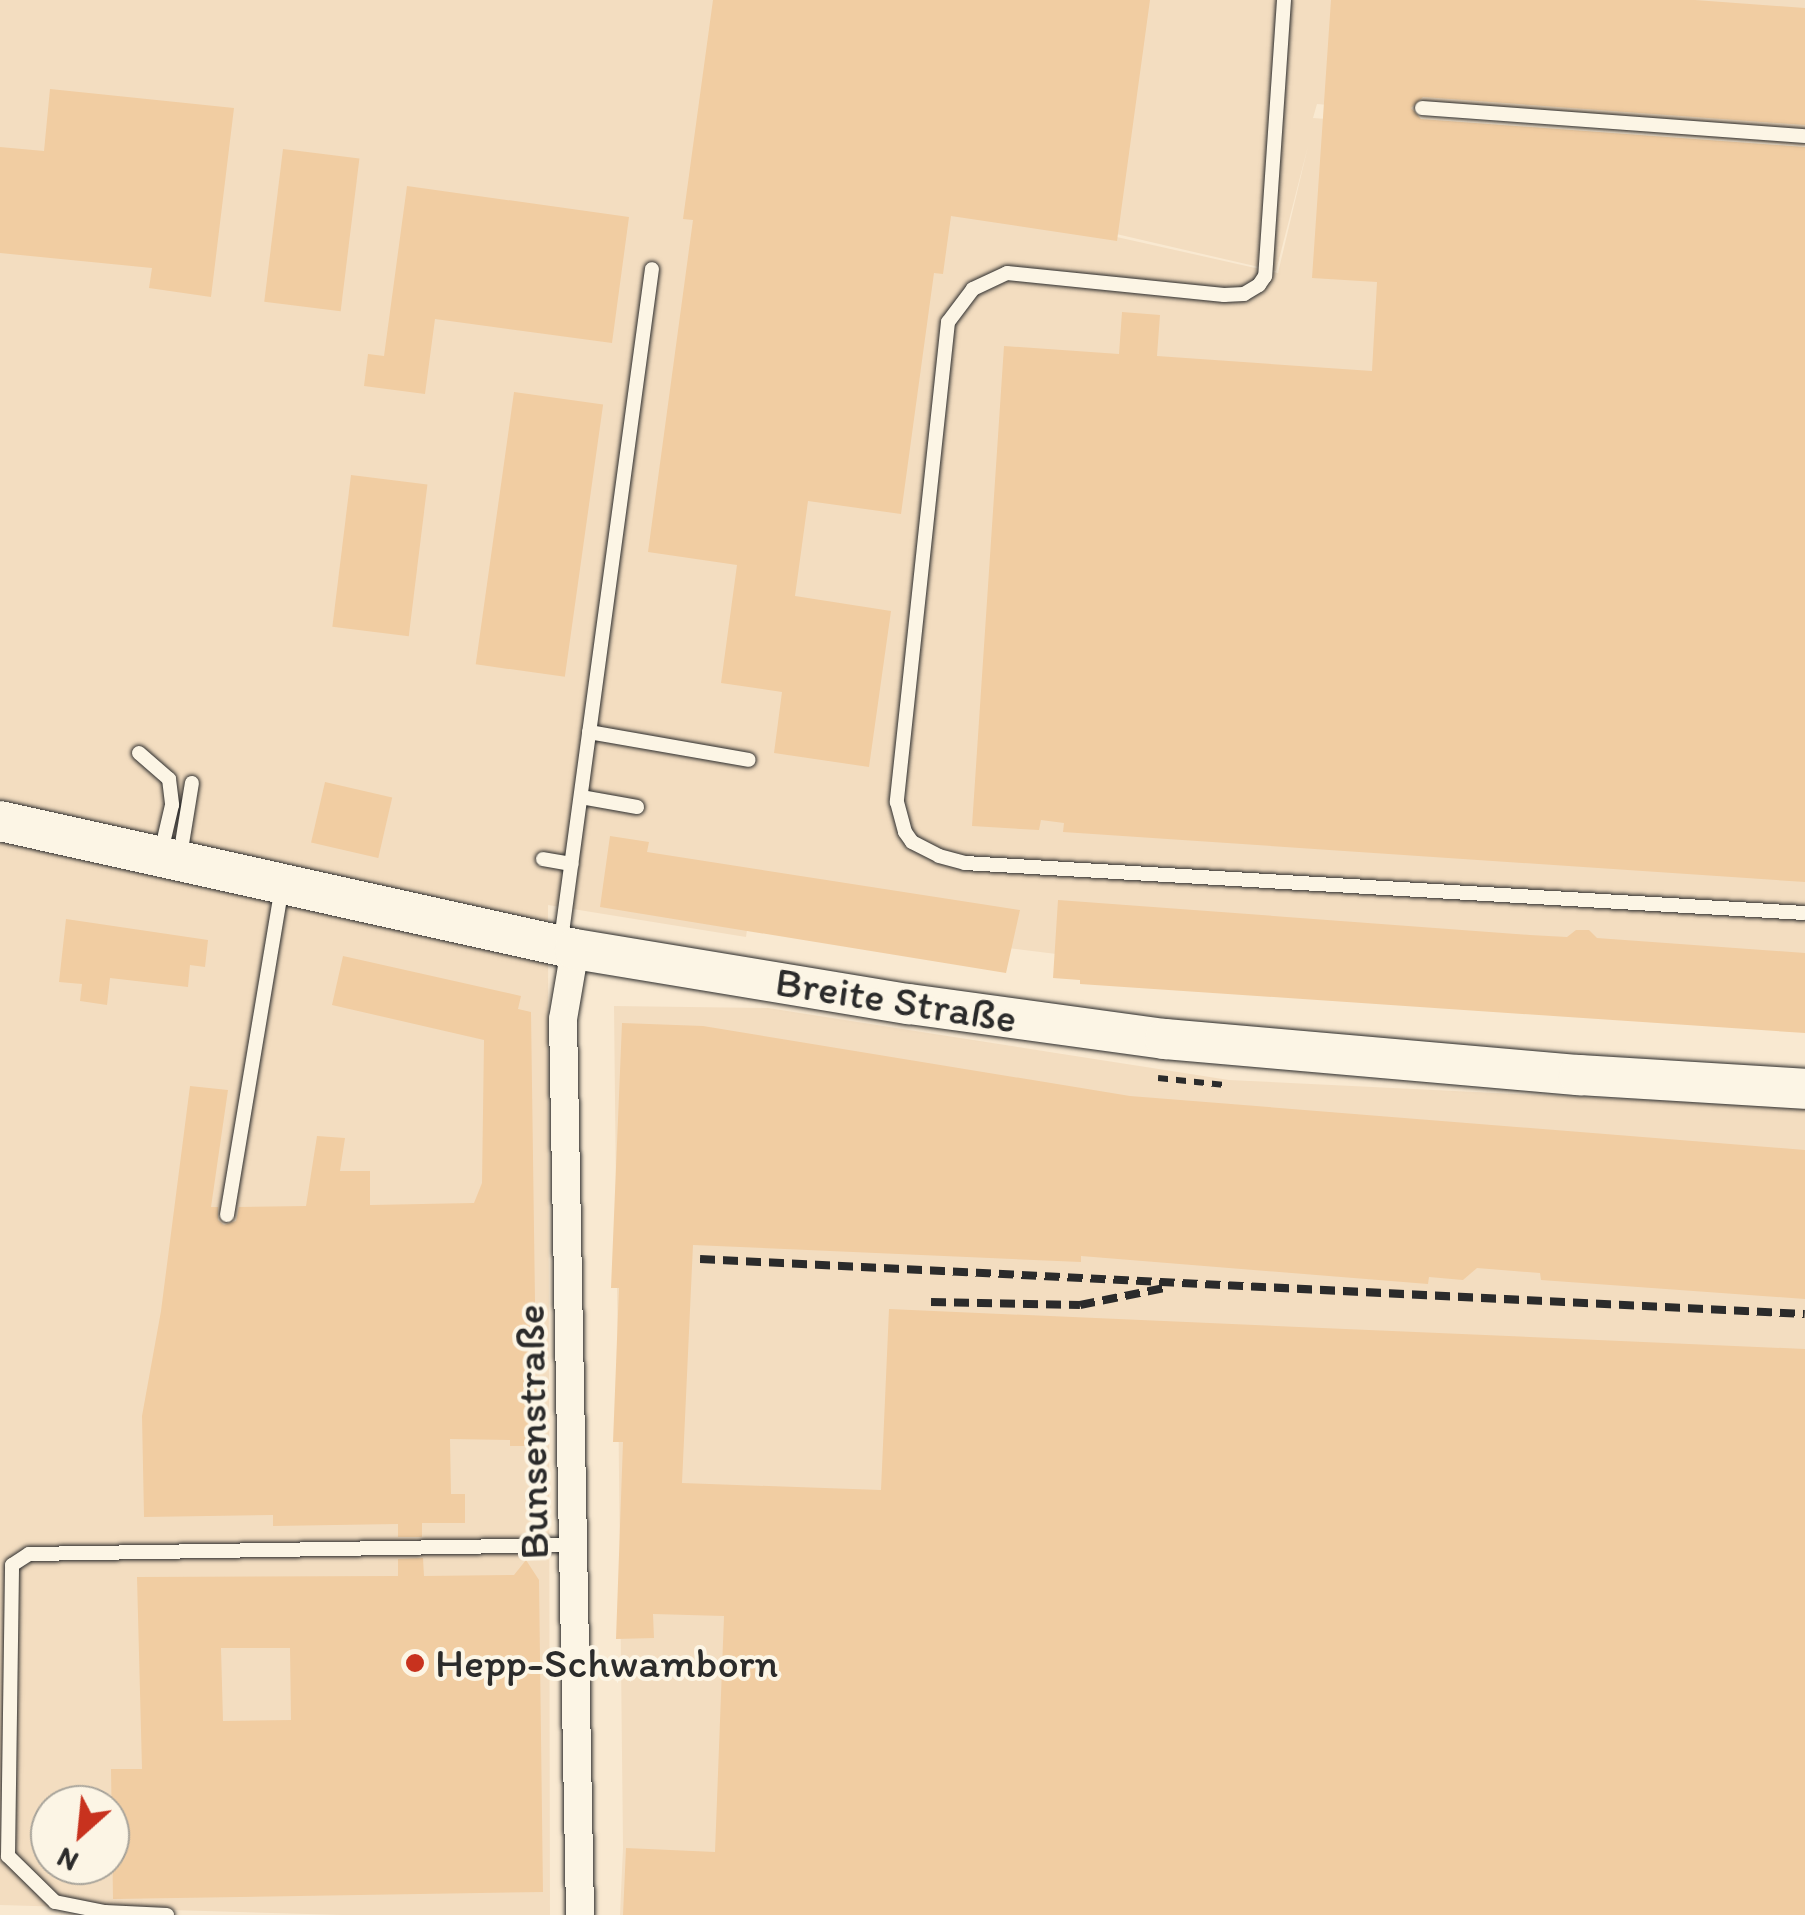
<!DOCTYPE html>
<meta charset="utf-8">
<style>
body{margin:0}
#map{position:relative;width:1805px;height:1915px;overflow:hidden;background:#f9e9d1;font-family:Itim,sans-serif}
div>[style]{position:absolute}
.built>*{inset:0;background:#f3ddc0}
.building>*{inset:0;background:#f1cda2;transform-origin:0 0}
.path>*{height:6px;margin-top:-3px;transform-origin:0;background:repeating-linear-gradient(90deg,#2b2b2b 0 10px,transparent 0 18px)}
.roads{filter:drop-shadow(0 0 2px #2b2b2b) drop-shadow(0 0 2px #2b2b2b)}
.lane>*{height:14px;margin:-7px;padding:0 7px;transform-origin:7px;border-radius:7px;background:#fcf5e5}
.street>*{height:28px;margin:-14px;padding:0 14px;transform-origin:14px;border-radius:14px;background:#fcf5e5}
.secondary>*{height:40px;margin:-20px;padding:0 20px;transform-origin:20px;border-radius:20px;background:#fcf5e5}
.rail>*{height:8px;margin-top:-4px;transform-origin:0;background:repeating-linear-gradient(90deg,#2b2b2b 0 15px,transparent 0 23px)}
.dots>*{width:28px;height:28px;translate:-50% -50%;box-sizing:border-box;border:5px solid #fcf5e5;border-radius:50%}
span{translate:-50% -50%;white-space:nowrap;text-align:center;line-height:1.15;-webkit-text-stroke:8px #fcf5e5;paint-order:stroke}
.street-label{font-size:42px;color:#2b2b2b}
.poi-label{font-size:42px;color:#2b2b2b}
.left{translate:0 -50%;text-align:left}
.north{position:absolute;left:30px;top:1785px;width:100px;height:100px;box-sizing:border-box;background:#fcf5e5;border:2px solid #a8a49b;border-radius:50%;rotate:207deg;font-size:28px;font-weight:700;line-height:40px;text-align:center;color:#2b2b2b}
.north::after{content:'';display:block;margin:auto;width:35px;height:45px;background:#c8321e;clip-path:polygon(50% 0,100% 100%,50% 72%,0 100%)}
</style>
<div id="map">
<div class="built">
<i style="clip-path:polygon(evenodd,0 0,1805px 0,1805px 146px,1317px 104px,1313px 118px,1805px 154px,1805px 1014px,1282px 982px,749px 916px,746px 937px,548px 905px,550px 1915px,342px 1915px,0 1905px,0 0,1308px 146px,1278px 273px,848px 177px,844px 171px,1276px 271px,1308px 146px,0 0,50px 1805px,110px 1805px,110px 1865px,50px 1865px,50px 1805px)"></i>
<i style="clip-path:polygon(614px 1006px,768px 1008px,1229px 1080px,1805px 1108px,1805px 1915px,620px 1915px,623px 1848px)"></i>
</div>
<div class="building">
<i style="clip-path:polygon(713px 0,1150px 0,1117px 241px,951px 216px,943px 274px,934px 273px,901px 514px,808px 501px,795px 596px,891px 611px,869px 767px,774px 753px,782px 692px,721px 683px,737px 565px,648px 552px,693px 220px,683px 219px)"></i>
<i style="clip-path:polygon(1331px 0,1695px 0,1805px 8px,1805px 125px,1423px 97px,1411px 108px,1421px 119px,1805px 147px,1805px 882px,1063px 832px,1064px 823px,1041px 820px,1039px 830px,972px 826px,1004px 346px,1119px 354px,1122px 312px,1160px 315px,1157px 356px,1372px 371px,1377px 282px,1312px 278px)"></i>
<i style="clip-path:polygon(50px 89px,234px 108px,211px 297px,149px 288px,152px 268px,0 253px,0 147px,44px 151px)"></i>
<i style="left:283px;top:149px;width:77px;height:154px;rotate:7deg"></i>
<i style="clip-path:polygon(407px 186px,629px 217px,612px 343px,435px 319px,425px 394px,364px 386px,368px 354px,384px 356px)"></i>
<i style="left:514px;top:392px;width:90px;height:275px;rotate:8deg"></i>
<i style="left:351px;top:475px;width:77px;height:153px;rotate:7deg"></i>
<i style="left:325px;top:782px;width:69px;height:62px;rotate:13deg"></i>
<i style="clip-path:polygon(610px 836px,649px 842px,647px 852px,1020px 910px,1006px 973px,600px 907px)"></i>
<i style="clip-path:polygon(1058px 900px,1530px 935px,1567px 937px,1576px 930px,1589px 930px,1597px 938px,1805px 953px,1805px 1033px,1080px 984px,1080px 980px,1053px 978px)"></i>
<i style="clip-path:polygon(66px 919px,208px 940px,205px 967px,190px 965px,188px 987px,110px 978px,107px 1005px,80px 1001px,82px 984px,59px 982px)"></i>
<i style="clip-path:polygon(343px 956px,521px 996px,518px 1009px,531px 1012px,537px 1446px,510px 1446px,510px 1440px,450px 1439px,451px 1494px,465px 1494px,465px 1523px,422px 1523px,422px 1537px,398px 1537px,398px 1524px,273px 1526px,273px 1515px,144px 1517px,142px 1416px,161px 1311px,190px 1086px,228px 1090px,211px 1207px,218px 1207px,218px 1220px,224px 1225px,236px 1221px,239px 1207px,306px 1206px,317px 1136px,345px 1138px,340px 1171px,370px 1171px,370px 1205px,474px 1203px,482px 1183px,484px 1040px,332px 1005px)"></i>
<i style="clip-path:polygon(622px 1023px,703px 1026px,1130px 1096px,1805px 1150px,1805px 1299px,1541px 1280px,1540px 1273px,1477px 1268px,1463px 1280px,1429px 1277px,1428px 1284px,1081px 1256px,1081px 1262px,693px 1245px,682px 1483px,881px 1490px,889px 1309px,1805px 1349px,1805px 1915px,623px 1915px,626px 1848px,715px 1852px,724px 1616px,653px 1614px,654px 1638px,616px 1639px,623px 1442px,613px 1442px,619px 1288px,611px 1288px)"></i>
<i style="clip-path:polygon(evenodd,423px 1558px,424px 1576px,514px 1575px,526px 1560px,539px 1580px,543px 1892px,113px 1899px,111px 1769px,142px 1769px,137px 1577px,398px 1576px,398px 1559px,423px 1558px,221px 1648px,290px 1648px,291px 1720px,223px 1721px,221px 1648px)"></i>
</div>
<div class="path">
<i style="left:1158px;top:1078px;width:67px;rotate:6deg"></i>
</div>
<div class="roads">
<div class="lane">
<i style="left:1284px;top:0;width:277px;rotate:93.9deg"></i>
<i style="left:1265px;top:276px;width:11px;rotate:124deg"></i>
<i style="left:1259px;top:285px;width:17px;rotate:149deg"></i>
<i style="left:1244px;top:294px;width:20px;rotate:177deg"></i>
<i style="left:1224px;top:295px;width:218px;rotate:-174.2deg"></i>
<i style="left:1007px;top:273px;width:38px;rotate:155deg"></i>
<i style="left:973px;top:289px;width:41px;rotate:127.1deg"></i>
<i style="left:948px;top:322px;width:483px;rotate:96.1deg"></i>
<i style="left:897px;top:802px;width:31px;rotate:75deg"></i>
<i style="left:905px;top:832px;width:12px;rotate:55deg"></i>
<i style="left:912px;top:842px;width:30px;rotate:27deg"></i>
<i style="left:939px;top:856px;width:27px;rotate:15deg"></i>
<i style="left:965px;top:863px;width:841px;rotate:3.41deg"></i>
<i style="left:1422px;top:108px;width:384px;rotate:4.2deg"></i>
<i style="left:589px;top:732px;width:162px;rotate:9.9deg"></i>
<i style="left:139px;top:753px;width:40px;rotate:41deg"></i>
<i style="left:169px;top:779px;width:26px;rotate:83deg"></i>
<i style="left:172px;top:805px;width:48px;rotate:103.2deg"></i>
<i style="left:581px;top:797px;width:57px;rotate:10.1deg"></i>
<i style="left:180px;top:856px;width:74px;rotate:-80.7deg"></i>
<i style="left:543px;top:859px;width:29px;rotate:10deg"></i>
<i style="left:561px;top:940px;width:677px;rotate:-82.28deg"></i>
<i style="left:227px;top:1215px;width:335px;rotate:-80.5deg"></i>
<i style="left:167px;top:1915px;width:62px;rotate:-177.2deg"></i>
<i style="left:105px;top:1912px;width:51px;rotate:-168.7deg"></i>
<i style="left:55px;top:1902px;width:66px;rotate:-135.6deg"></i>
<i style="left:8px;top:1856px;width:291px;rotate:-89.2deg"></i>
<i style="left:12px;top:1565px;width:20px;rotate:-33deg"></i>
<i style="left:29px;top:1554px;width:545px;rotate:-0.95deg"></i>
</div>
<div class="street">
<i style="left:575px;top:949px;width:71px;rotate:99.7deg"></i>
<i style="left:563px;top:1019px;width:896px;rotate:88.91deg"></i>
</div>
<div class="secondary">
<i style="left:0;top:821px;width:589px;rotate:12.55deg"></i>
<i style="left:575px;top:949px;width:338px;rotate:9.4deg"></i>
<i style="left:909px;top:1004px;width:258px;rotate:7.8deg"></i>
<i style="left:1165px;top:1039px;width:416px;rotate:5deg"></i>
<i style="left:1579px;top:1075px;width:226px;rotate:3.5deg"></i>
</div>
</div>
<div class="rail">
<i style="left:700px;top:1259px;width:1106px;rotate:2.85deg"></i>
<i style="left:931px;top:1302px;width:149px;rotate:1.2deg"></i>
<i style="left:1080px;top:1305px;width:86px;rotate:-11.4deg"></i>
</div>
<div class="dots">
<i style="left:415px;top:1663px;background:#c8321e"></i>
</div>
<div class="street-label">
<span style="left:896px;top:1000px;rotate:9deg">Breite Straße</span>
<span style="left:532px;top:1432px;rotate:-91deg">Bunsenstraße</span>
</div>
<div class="poi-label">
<span class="left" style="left:435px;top:1663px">Hepp-Schwamborn</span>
</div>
<div class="north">N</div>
</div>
